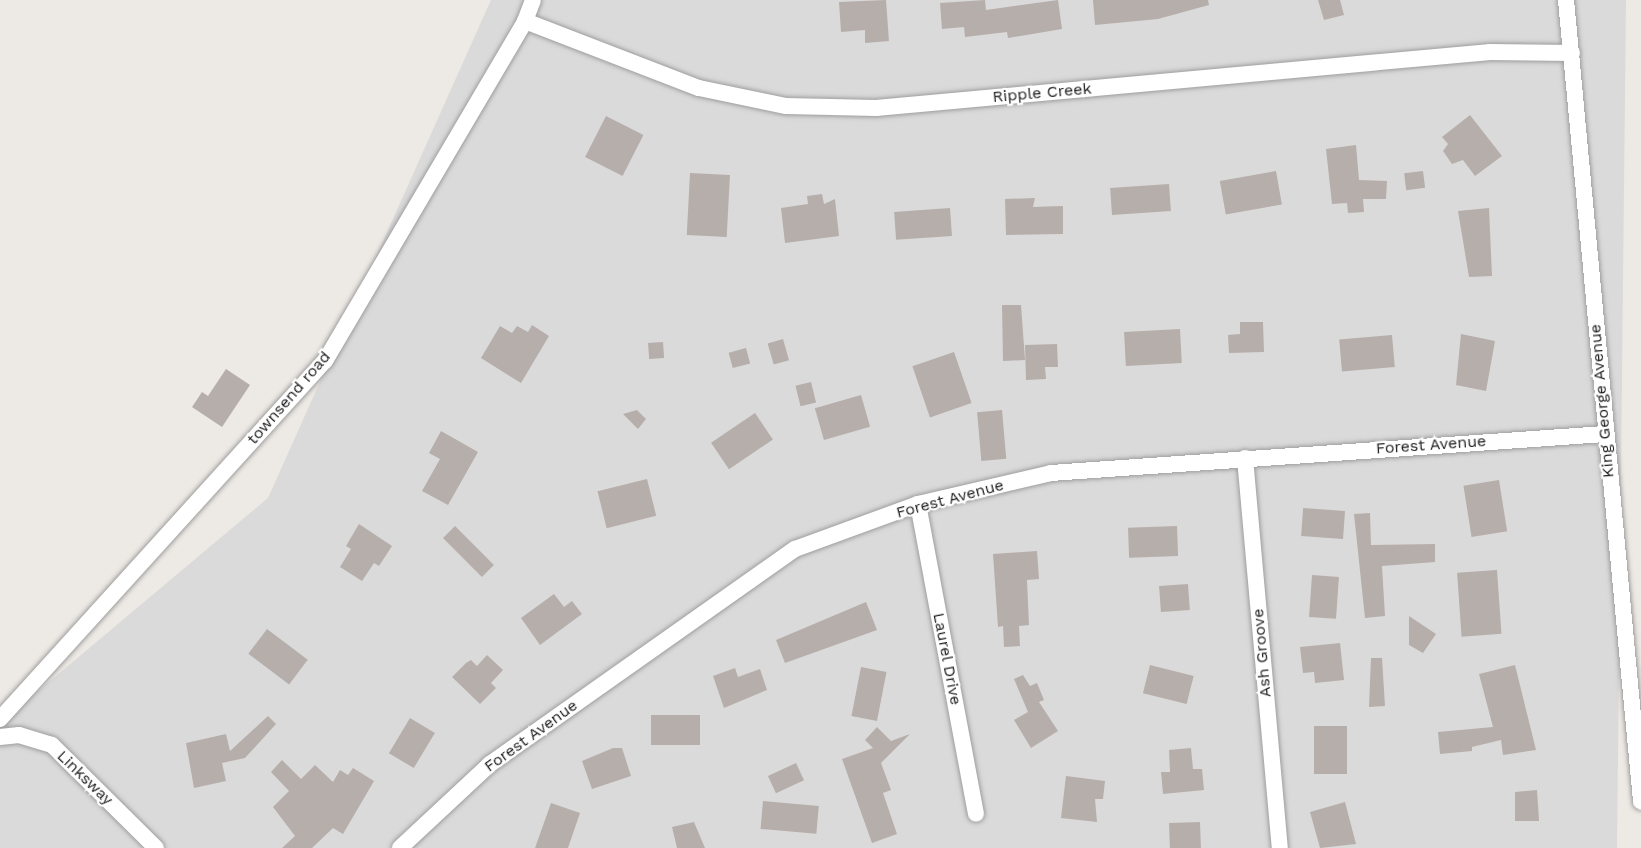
<!DOCTYPE html>
<style>
body{margin:0}
#map{position:relative;width:1641px;height:848px;overflow:hidden;background:#ede9e4;font-family:"Work Sans",sans-serif}
div>[style]{position:absolute}
.residential>*{inset:0;background:#dbdada}
.building>*{inset:0;background:#b6aeaa;transform-origin:0 0}
.roads{filter:drop-shadow(0 0 2px #9e9e9e) drop-shadow(0 0 2px #9e9e9e)}
.street>*{height:16px;margin:-8px;padding:0 8px;transform-origin:8px;border-radius:8px;background:#fff}
span{translate:-50% -50%;white-space:nowrap;text-align:center;line-height:1.15;-webkit-text-stroke:4.5px #fff;paint-order:stroke}
.street-label{font-size:16px;color:#1d1d1d}
</style>
<div id="map">
<div class="residential">
<i style="clip-path:polygon(491px 0,1626px 0,1617px 848px,0 848px,0 723px,268px 498px)"></i>
</div>
<div class="building">
<i style="clip-path:polygon(886px 0,889px 41px,865px 43px,865px 30px,841px 32px,839px 2px)"></i>
<i style="clip-path:polygon(985px 0,986px 10px,1058px 0,1062px 29px,1008px 38px,1007px 32px,965px 37px,964px 27px,942px 29px,940px 3px)"></i>
<i style="clip-path:polygon(1093px 0,1208px 0,1209px 5px,1158px 19px,1095px 25px)"></i>
<i style="clip-path:polygon(1318px 0,1340px 0,1344px 15px,1324px 20px)"></i>
<i style="clip-path:polygon(1470px 115px,1502px 156px,1475px 176px,1463px 160px,1452px 164px,1443px 151px,1448px 144px,1442px 137px)"></i>
<i style="left:606px;top:116px;width:42px;height:46px;rotate:27deg"></i>
<i style="clip-path:polygon(1356px 145px,1359px 180px,1387px 181px,1386px 199px,1363px 199px,1364px 212px,1348px 213px,1347px 203px,1332px 204px,1326px 149px)"></i>
<i style="left:1276px;top:171px;width:34px;height:57px;rotate:80deg"></i>
<i style="left:1423px;top:171px;width:17px;height:19px;rotate:83deg"></i>
<i style="left:690px;top:173px;width:40px;height:62px;rotate:3deg"></i>
<i style="left:1169px;top:184px;width:27px;height:59px;rotate:86deg"></i>
<i style="clip-path:polygon(822px 194px,824px 204px,835px 199px,839px 236px,785px 243px,781px 208px,808px 204px,807px 196px)"></i>
<i style="clip-path:polygon(1035px 198px,1033px 207px,1063px 206px,1063px 234px,1006px 235px,1005px 199px)"></i>
<i style="left:950px;top:208px;width:28px;height:56px;rotate:86deg"></i>
<i style="clip-path:polygon(1489px 208px,1492px 276px,1469px 277px,1458px 211px)"></i>
<i style="clip-path:polygon(1002px 305px,1021px 305px,1025px 360px,1003px 361px)"></i>
<i style="clip-path:polygon(1240px 322px,1263px 322px,1264px 352px,1229px 353px,1228px 335px,1240px 334px)"></i>
<i style="clip-path:polygon(532px 325px,549px 336px,521px 383px,481px 358px,500px 326px,512px 333px,517px 326px,528px 332px)"></i>
<i style="left:1180px;top:329px;width:34px;height:56px;rotate:87deg"></i>
<i style="clip-path:polygon(1461px 334px,1495px 341px,1486px 391px,1456px 385px)"></i>
<i style="left:1392px;top:335px;width:32px;height:53px;rotate:85deg"></i>
<i style="left:783px;top:339px;width:22px;height:16px;rotate:74deg"></i>
<i style="left:663px;top:342px;width:16px;height:15px;rotate:86deg"></i>
<i style="clip-path:polygon(1057px 344px,1058px 367px,1045px 367px,1046px 379px,1026px 380px,1025px 345px)"></i>
<i style="left:746px;top:348px;width:16px;height:18px;rotate:75deg"></i>
<i style="left:954px;top:352px;width:54px;height:44px;rotate:71deg"></i>
<i style="clip-path:polygon(226px 369px,250px 385px,222px 427px,192px 407px,202px 392px,208px 396px)"></i>
<i style="left:811px;top:382px;width:21px;height:16px;rotate:76deg"></i>
<i style="left:861px;top:395px;width:33px;height:48px;rotate:74deg"></i>
<i style="clip-path:polygon(637px 410px,646px 419px,638px 429px,623px 414px)"></i>
<i style="left:1002px;top:410px;width:49px;height:25px;rotate:85deg"></i>
<i style="left:755px;top:413px;width:32px;height:53px;rotate:56deg"></i>
<i style="clip-path:polygon(441px 431px,478px 452px,448px 505px,422px 491px,440px 459px,429px 453px)"></i>
<i style="left:647px;top:479px;width:38px;height:51px;rotate:76deg"></i>
<i style="left:1499px;top:480px;width:52px;height:36px;rotate:81deg"></i>
<i style="left:1345px;top:511px;width:28px;height:42px;rotate:94deg"></i>
<i style="clip-path:polygon(1370px 513px,1371px 545px,1435px 544px,1435px 562px,1382px 566px,1385px 616px,1365px 618px,1354px 514px)"></i>
<i style="clip-path:polygon(359px 524px,392px 546px,379px 566px,374px 563px,362px 581px,340px 567px,351px 549px,346px 546px)"></i>
<i style="left:455px;top:526px;width:55px;height:17px;rotate:45deg"></i>
<i style="left:1177px;top:526px;width:30px;height:49px;rotate:88deg"></i>
<i style="clip-path:polygon(1037px 551px,1039px 579px,1027px 580px,1029px 625px,1019px 626px,1020px 646px,1004px 647px,1003px 626px,998px 627px,993px 554px)"></i>
<i style="left:1497px;top:570px;width:64px;height:40px;rotate:86deg"></i>
<i style="left:1312px;top:575px;width:27px;height:42px;rotate:4deg"></i>
<i style="left:1188px;top:584px;width:26px;height:29px;rotate:86deg"></i>
<i style="clip-path:polygon(554px 594px,564px 607px,572px 601px,582px 614px,540px 645px,521px 618px)"></i>
<i style="clip-path:polygon(866px 602px,877px 630px,785px 663px,776px 640px)"></i>
<i style="clip-path:polygon(1409px 616px,1436px 634px,1423px 653px,1409px 645px)"></i>
<i style="left:267px;top:629px;width:51px;height:31px;rotate:37deg"></i>
<i style="clip-path:polygon(1340px 643px,1344px 680px,1315px 683px,1314px 672px,1303px 673px,1300px 647px)"></i>
<i style="clip-path:polygon(487px 655px,503px 670px,491px 683px,496px 688px,480px 704px,452px 677px,466px 663px,471px 660px,477px 666px)"></i>
<i style="clip-path:polygon(1371px 658px,1382px 658px,1385px 706px,1369px 707px)"></i>
<i style="left:1150px;top:665px;width:45px;height:29px;rotate:14deg"></i>
<i style="clip-path:polygon(1515px 665px,1536px 750px,1503px 755px,1501px 740px,1472px 747px,1472px 751px,1440px 754px,1438px 732px,1493px 727px,1479px 674px)"></i>
<i style="left:861px;top:667px;width:26px;height:50px;rotate:11deg"></i>
<i style="clip-path:polygon(735px 668px,738px 677px,760px 669px,767px 690px,724px 708px,713px 676px)"></i>
<i style="clip-path:polygon(1023px 675px,1030px 686px,1037px 683px,1044px 700px,1039px 702px,1058px 731px,1031px 748px,1014px 720px,1028px 712px,1014px 679px)"></i>
<i style="left:651px;top:715px;width:49px;height:30px"></i>
<i style="clip-path:polygon(268px 716px,276px 724px,245px 758px,222px 763px,226px 781px,194px 788px,186px 743px,226px 734px,230px 751px)"></i>
<i style="left:410px;top:718px;width:29px;height:41px;rotate:31deg"></i>
<i style="left:1347px;top:726px;width:48px;height:33px;rotate:90deg"></i>
<i style="clip-path:polygon(877px 727px,891px 741px,910px 734px,881px 763px,891px 790px,883px 793px,897px 834px,872px 843px,842px 759px,873px 748px,865px 740px)"></i>
<i style="clip-path:polygon(613px 748px,622px 748px,631px 776px,592px 789px,582px 761px)"></i>
<i style="clip-path:polygon(1191px 748px,1193px 769px,1202px 769px,1204px 790px,1163px 794px,1161px 772px,1170px 772px,1169px 750px)"></i>
<i style="clip-path:polygon(282px 760px,301px 779px,315px 765px,333px 782px,340px 770px,348px 775px,353px 768px,374px 781px,343px 834px,333px 828px,312px 848px,282px 848px,295px 836px,273px 807px,289px 791px,271px 772px)"></i>
<i style="left:796px;top:763px;width:19px;height:31px;rotate:65deg"></i>
<i style="clip-path:polygon(1066px 776px,1105px 781px,1103px 799px,1095px 799px,1097px 822px,1061px 818px)"></i>
<i style="clip-path:polygon(1537px 790px,1539px 821px,1515px 821px,1515px 792px)"></i>
<i style="left:763px;top:801px;width:56px;height:28px;rotate:5deg"></i>
<i style="clip-path:polygon(1345px 802px,1356px 844px,1320px 848px,1310px 812px)"></i>
<i style="clip-path:polygon(551px 803px,580px 813px,568px 848px,535px 848px)"></i>
<i style="clip-path:polygon(694px 822px,705px 848px,677px 848px,672px 827px)"></i>
<i style="left:1200px;top:822px;width:26px;height:31px;rotate:88deg"></i>
</div>
<div class="roads">
<div class="street">
<i style="left:1566px;top:0;width:805px;rotate:84.65deg"></i>
<i style="left:525px;top:21px;width:186px;rotate:21.1deg"></i>
<i style="left:699px;top:88px;width:89px;rotate:11.7deg"></i>
<i style="left:786px;top:106px;width:90px;rotate:1.3deg"></i>
<i style="left:876px;top:108px;width:617px;rotate:-5.21deg"></i>
<i style="left:1490px;top:52px;width:82px;rotate:0.7deg"></i>
<i style="left:1245px;top:458px;width:392px;rotate:84.9deg"></i>
<i style="left:918px;top:504px;width:315px;rotate:79.4deg"></i>
<i style="left:0;top:719px;width:484px;rotate:-47.8deg"></i>
<i style="left:325px;top:361px;width:394px;rotate:-59.5deg"></i>
<i style="left:525px;top:21px;width:22px;rotate:-69deg"></i>
<i style="left:0;top:737px;width:19px;rotate:-6deg"></i>
<i style="left:19px;top:735px;width:34px;rotate:17deg"></i>
<i style="left:52px;top:745px;width:146px;rotate:44.7deg"></i>
<i style="left:400px;top:848px;width:123px;rotate:-43deg"></i>
<i style="left:490px;top:764px;width:373px;rotate:-35.2deg"></i>
<i style="left:795px;top:549px;width:131px;rotate:-20.1deg"></i>
<i style="left:918px;top:504px;width:137px;rotate:-13.1deg"></i>
<i style="left:1051px;top:473px;width:554px;rotate:-4.03deg"></i>
</div>
</div>
<div class="street-label">
<span style="left:1042px;top:93px;rotate:-5deg">Ripple Creek</span>
<span style="left:289px;top:398px;rotate:-49deg">townsend road</span>
<span style="left:1602px;top:401px;rotate:-95deg">King George Avenue</span>
<span style="left:1431px;top:445px;rotate:-4deg">Forest Avenue</span>
<span style="left:950px;top:499px;rotate:-15deg">Forest Avenue</span>
<span style="left:1262px;top:653px;rotate:-95deg">Ash Groove</span>
<span style="left:947px;top:659px;rotate:79deg">Laurel Drive</span>
<span style="left:531px;top:736px;rotate:-36deg">Forest Avenue</span>
<span style="left:85px;top:778px;rotate:44deg">Linksway</span>
</div>
</div>
